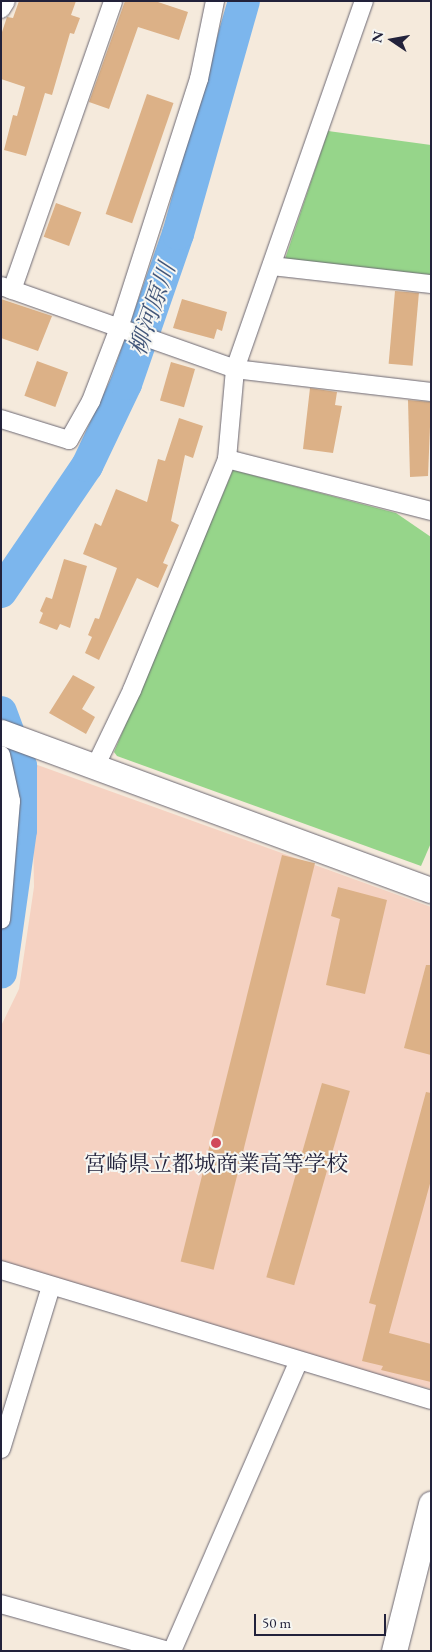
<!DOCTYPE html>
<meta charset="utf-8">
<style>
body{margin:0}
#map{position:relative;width:432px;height:1652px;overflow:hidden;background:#f5eadc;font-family:"EB Garamond","Noto Serif JP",serif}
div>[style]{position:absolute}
.built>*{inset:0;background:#f5d2c2}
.green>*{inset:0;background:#96d58a}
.river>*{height:32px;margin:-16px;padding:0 16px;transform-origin:16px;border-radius:16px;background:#7cb6ed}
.building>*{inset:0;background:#dcb187;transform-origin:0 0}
.roads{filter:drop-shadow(0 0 1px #6c6873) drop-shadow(0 0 1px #6c6873)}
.street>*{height:18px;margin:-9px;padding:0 9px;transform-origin:9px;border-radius:9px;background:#fff}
.secondary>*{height:25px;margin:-12.5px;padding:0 12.5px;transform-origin:12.5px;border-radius:12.5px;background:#fff}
.dots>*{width:14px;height:14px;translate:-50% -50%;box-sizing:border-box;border:2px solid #f6f6f2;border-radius:50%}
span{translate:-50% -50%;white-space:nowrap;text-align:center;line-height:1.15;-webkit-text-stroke:4px #f6f6f2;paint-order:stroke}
.poi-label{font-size:22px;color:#22223b}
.water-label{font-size:24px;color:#425679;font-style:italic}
.frame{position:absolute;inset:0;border:2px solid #22223b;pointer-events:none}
.north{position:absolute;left:367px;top:15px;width:50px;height:50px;-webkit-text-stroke:4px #f6f6f2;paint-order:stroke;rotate:282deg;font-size:14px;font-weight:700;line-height:20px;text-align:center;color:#22223b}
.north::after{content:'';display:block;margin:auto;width:18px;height:22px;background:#22223b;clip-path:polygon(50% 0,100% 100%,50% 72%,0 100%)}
.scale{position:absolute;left:254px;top:1614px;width:132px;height:22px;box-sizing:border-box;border:2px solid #22223b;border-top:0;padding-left:6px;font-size:15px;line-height:18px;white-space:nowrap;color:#22223b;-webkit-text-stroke:4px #f6f6f2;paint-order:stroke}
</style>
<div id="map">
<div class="built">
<i style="clip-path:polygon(32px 763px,431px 907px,431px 1389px,288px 1354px,1px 1261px,1px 1026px,19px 989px,34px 887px)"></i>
</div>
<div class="green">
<i style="clip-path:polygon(328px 131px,431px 145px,431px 275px,285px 259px)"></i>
<i style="clip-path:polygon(233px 470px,396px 513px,431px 537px,431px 843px,421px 866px,117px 756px,114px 752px)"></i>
</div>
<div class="river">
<i style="left:1px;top:592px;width:153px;rotate:-55.7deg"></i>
<i style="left:87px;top:466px;width:91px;rotate:-64.6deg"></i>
<i style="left:126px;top:384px;width:159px;rotate:-70.9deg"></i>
<i style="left:178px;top:234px;width:242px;rotate:-74.2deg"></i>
<i style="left:1px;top:712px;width:58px;rotate:69.7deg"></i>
<i style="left:21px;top:766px;width:64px;rotate:90deg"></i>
<i style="left:21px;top:830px;width:144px;rotate:98deg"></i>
</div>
<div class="building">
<i style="clip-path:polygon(19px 1px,76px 1px,71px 15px,80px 18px,74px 34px,70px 33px,52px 95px,45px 93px,26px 156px,4px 150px,13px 115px,17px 116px,25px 87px,1px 79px,1px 35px,7px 17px,13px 18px)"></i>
<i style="clip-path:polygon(125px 1px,155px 1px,188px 12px,179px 40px,138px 27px,109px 109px,89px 102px)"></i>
<i style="left:147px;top:94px;width:28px;height:127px;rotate:19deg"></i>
<i style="left:56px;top:203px;width:27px;height:36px;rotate:20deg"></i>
<i style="left:395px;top:291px;width:24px;height:73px;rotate:5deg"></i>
<i style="clip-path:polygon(1px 299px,52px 316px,38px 351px,1px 338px)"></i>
<i style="clip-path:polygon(182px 299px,227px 312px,222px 331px,217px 329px,214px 339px,173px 328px)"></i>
<i style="left:37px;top:361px;width:33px;height:37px;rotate:20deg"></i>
<i style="left:171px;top:362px;width:25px;height:40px;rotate:16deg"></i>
<i style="clip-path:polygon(310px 388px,337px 392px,335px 405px,342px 406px,333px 453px,303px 449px)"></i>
<i style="clip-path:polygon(408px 400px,431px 402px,428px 476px,410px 477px)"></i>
<i style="clip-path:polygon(179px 418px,203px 426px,193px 458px,185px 455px,171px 521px,179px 525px,163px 563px,168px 565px,158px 588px,137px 578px,99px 660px,85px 653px,92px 637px,88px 635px,95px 618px,99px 619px,117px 568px,83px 554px,95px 523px,101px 526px,116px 489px,147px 502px,158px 459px,165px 461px)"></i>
<i style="clip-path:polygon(64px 559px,87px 566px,70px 628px,60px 624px,57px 630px,39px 623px,43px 613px,40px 611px,46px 597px,52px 599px)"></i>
<i style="clip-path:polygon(73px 675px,95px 687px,82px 709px,95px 717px,86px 734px,49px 713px)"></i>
<i style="left:282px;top:855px;width:34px;height:419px;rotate:14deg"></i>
<i style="clip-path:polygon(338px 887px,387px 900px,365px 994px,326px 985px,340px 919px,331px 916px)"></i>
<i style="clip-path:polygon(426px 965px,431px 965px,431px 1055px,404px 1048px)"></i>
<i style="left:322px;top:1083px;width:29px;height:202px;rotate:16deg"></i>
<i style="clip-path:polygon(426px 1092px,431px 1093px,431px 1180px,389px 1333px,431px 1344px,431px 1382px,381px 1370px,383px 1366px,362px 1361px,376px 1305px,369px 1303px)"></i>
</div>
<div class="roads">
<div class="street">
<i style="left:1px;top:9px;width:9px;rotate:-58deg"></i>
<i style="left:272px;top:266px;width:160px;rotate:6.5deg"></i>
<i style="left:1px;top:286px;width:248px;rotate:19.5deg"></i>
<i style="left:235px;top:369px;width:197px;rotate:6.7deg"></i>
<i style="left:12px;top:290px;width:306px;rotate:-70.7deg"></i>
<i style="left:1px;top:419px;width:71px;rotate:17.2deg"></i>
<i style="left:69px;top:440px;width:45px;rotate:-60.6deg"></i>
<i style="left:91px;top:401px;width:78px;rotate:-69deg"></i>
<i style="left:119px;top:328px;width:262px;rotate:-72.2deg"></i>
<i style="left:199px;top:79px;width:80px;rotate:-78.4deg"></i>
<i style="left:227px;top:459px;width:211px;rotate:14.3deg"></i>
<i style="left:1px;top:755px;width:47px;rotate:77.7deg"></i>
<i style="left:11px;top:801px;width:119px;rotate:94.8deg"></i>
<i style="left:95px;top:767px;width:85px;rotate:-64.3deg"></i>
<i style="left:132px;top:690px;width:250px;rotate:-67.6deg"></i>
<i style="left:227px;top:459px;width:90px;rotate:-84.9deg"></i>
<i style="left:235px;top:369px;width:390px;rotate:-70.7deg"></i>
<i style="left:1px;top:1270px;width:449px;rotate:16.8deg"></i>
<i style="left:1px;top:1449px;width:170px;rotate:-72.9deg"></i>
<i style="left:1px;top:1604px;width:173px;rotate:15.7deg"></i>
<i style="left:172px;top:1651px;width:314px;rotate:-66.4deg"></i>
</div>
<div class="secondary">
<i style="left:1px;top:732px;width:458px;rotate:20.2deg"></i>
<i style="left:394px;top:1651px;width:152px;rotate:-75.9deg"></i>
</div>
</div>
<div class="dots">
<i style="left:216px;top:1143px;background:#d1495b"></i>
</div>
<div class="poi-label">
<span style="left:216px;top:1164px">宮崎県立都城商業高等学校</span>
</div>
<div class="water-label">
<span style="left:152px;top:309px;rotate:-71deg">柳河原川</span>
</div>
<div class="frame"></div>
<div class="north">N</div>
<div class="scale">50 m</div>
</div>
